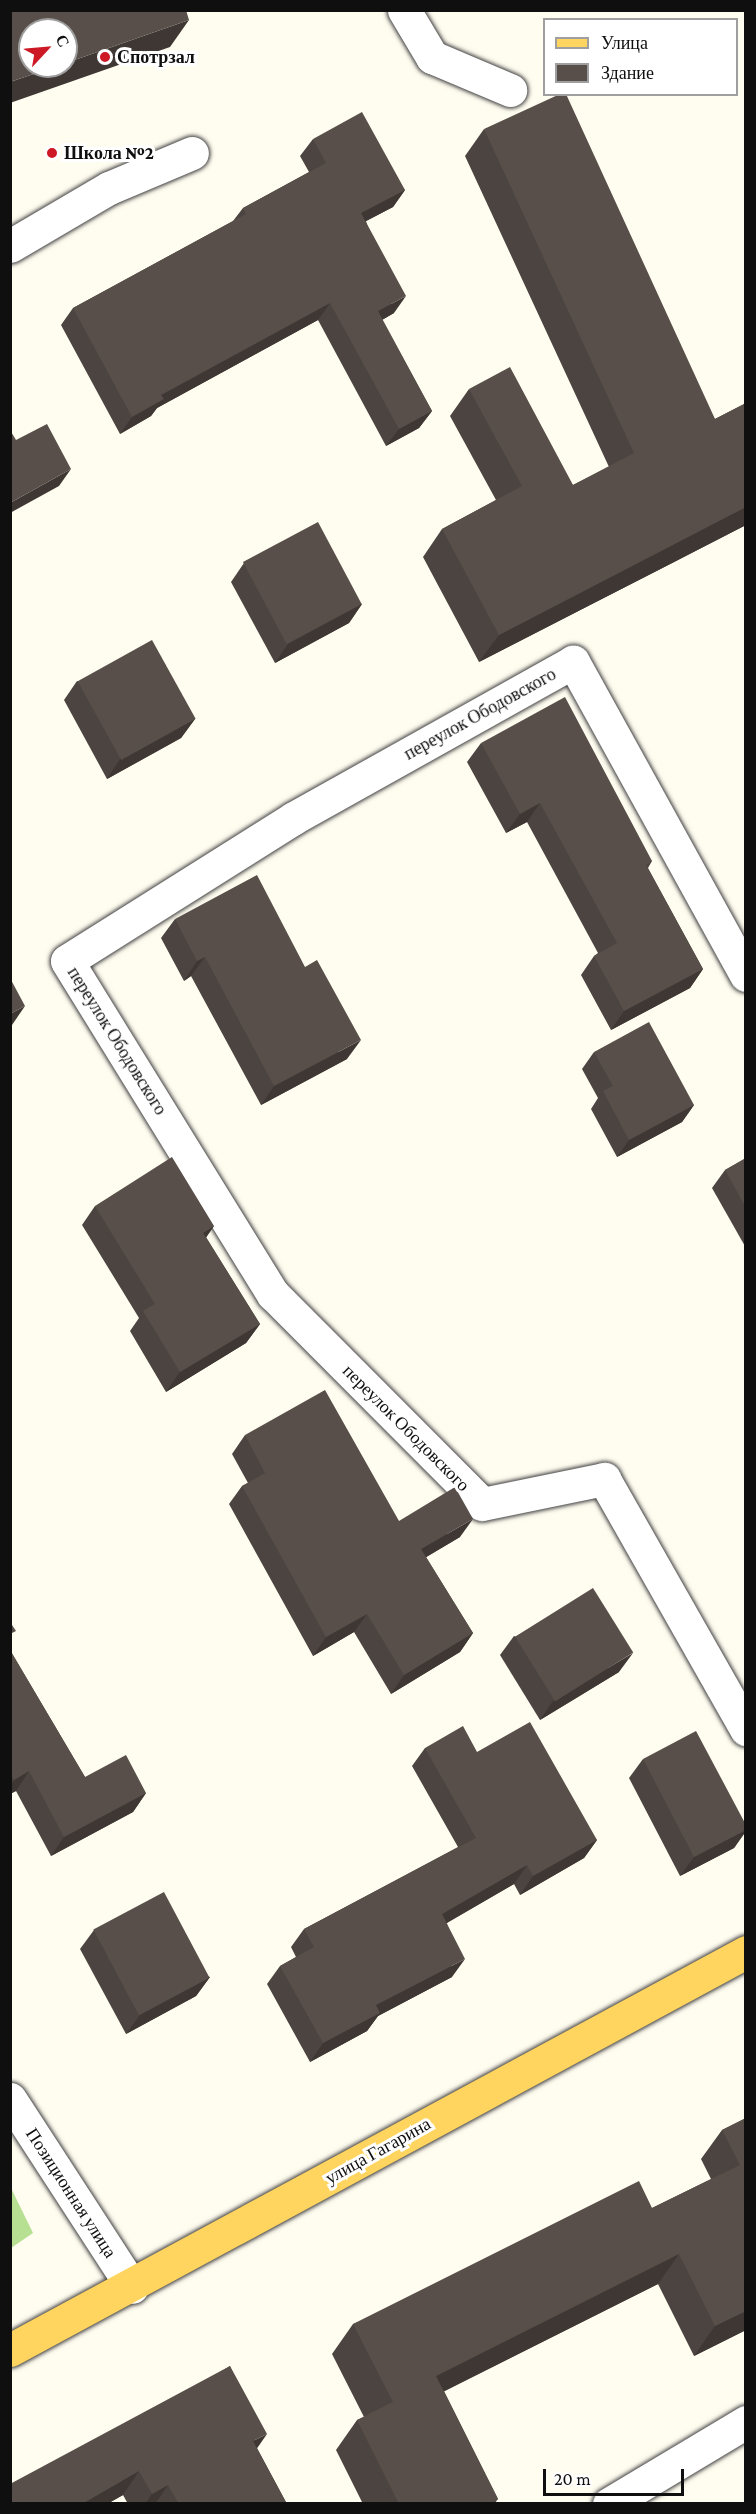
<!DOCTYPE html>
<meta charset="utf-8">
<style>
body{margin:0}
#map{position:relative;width:756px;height:2514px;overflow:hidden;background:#fffcf0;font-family:"Crimson Pro",serif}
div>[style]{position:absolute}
.forest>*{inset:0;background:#b7e093}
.roads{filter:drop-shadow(0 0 2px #424242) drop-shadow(0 0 2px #424242)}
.minor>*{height:33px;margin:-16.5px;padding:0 16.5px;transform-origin:16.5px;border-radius:16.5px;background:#fff}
.major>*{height:33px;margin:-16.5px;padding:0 16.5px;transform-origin:16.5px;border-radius:16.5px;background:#ffd560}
.wall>*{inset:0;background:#4c4440}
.shaded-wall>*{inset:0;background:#3e3734}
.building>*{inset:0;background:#584f4a;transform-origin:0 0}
.dots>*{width:16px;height:16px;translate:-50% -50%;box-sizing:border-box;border:3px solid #fff;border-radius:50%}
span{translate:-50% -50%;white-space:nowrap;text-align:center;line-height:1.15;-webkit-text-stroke:6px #fff;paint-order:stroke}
.poi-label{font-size:18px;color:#0f0f0f;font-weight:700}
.left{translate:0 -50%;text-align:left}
.street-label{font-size:18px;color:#0f0f0f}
.frame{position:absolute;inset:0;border:12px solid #0f0f0f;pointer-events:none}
.legend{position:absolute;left:543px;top:18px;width:195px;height:78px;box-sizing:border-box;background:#fff;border:2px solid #9f9f9f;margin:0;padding:8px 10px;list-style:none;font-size:18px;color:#0f0f0f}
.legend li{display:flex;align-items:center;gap:12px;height:30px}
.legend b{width:30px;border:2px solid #9f9f9f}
.north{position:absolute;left:18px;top:18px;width:60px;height:60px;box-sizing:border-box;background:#fff;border:2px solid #9f9f9f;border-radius:50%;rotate:64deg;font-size:16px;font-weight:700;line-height:24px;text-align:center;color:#0f0f0f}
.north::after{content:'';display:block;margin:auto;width:21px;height:27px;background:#cc1925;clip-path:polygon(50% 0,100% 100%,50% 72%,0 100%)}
.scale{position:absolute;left:543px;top:2469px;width:141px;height:27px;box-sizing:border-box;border:3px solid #0f0f0f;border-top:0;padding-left:8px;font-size:18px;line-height:21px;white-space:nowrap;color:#0f0f0f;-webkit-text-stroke:4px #fff;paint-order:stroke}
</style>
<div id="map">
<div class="forest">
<i style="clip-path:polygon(11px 2188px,33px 2233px,11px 2248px,10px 2248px)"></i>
</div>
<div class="roads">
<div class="minor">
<i style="left:404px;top:10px;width:55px;rotate:59.2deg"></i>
<i style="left:432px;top:57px;width:85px;rotate:22.9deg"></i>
<i style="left:10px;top:246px;width:115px;rotate:-30.4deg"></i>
<i style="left:109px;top:188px;width:90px;rotate:-22.9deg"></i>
<i style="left:746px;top:975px;width:358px;rotate:-118.9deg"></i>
<i style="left:573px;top:662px;width:320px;rotate:150.8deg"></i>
<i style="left:294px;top:818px;width:268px;rotate:147.8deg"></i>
<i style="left:67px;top:961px;width:392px;rotate:58.3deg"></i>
<i style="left:273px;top:1294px;width:296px;rotate:45.1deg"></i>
<i style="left:482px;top:1504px;width:125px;rotate:-11.6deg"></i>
<i style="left:604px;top:1479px;width:288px;rotate:60.4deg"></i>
<i style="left:10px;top:2099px;width:224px;rotate:57deg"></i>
<i style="left:609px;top:2504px;width:160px;rotate:-30.9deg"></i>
</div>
<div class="major">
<i style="left:10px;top:2350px;width:837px;rotate:-28.4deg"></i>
</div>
</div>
<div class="wall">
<i style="clip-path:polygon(484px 129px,715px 419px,746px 403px,746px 525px,479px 662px,423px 557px,442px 529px,496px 500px,450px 416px,469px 389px,573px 485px,609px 467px,465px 156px)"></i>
<i style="clip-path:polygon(313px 139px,405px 190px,393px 207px,366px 221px,394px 313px,382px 320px,432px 411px,419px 428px,386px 446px,318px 320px,157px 408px,151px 416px,120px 434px,61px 325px,73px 308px,233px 221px,243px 208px,309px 172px,300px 156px)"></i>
<i style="clip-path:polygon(244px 563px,362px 604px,349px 623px,275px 663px,231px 582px)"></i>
<i style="clip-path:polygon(77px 681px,195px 719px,181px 738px,107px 779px,64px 700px)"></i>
<i style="clip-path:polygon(481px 743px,652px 861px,648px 868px,703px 969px,690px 988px,611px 1030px,581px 975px,594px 956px,598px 953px,527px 822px,506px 833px,467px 762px)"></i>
<i style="clip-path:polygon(175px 919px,347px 1059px,261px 1105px,191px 976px,184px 981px,161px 938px)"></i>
<i style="clip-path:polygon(594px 1052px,694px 1105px,682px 1122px,617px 1157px,591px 1109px,598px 1098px,582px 1069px)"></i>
<i style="clip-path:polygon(746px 1158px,746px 1248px,712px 1188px,725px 1170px)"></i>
<i style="clip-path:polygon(95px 1206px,214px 1226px,206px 1237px,260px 1324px,246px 1343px,166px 1392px,130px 1331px,139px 1318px,82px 1225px)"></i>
<i style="clip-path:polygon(245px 1435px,399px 1521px,460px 1537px,426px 1557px,473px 1633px,460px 1652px,391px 1694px,354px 1632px,313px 1656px,229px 1504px,242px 1486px,248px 1483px,232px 1454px)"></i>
<i style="clip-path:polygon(514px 1636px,619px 1672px,540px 1720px,500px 1655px)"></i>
<i style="clip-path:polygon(10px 1650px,85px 1777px,146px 1793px,133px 1812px,51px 1856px,16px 1791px,10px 1794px)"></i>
<i style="clip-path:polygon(425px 1748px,477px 1752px,597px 1840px,584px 1858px,520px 1895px,514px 1884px,447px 1923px,452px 1977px,378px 2016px,367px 2031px,310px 2062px,267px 1984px,280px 1966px,296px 1957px,291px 1947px,304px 1929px,458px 1847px,412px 1766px)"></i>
<i style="clip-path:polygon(643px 1759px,746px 1825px,746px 1831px,734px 1848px,680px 1876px,629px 1778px)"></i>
<i style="clip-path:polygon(94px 1930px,210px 1977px,196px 1996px,126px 2034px,80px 1949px)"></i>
<i style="clip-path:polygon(746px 2118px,746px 2330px,694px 2356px,658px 2284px,444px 2391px,498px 2499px,494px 2504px,363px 2504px,336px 2450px,357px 2420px,364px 2417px,332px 2354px,353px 2324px,652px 2208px,711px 2179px,701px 2159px,722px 2130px)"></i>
<i style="clip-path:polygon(230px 2366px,257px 2448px,287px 2504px,128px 2504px,123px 2495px,107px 2504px,10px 2504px)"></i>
</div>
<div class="shaded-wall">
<i style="clip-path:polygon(189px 20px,170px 47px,10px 103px,10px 82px,57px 66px,66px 66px,66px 63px)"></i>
<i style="clip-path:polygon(405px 190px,393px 207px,349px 230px,361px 213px)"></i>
<i style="clip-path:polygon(406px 296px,394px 313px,366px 329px,378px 311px)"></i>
<i style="clip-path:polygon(330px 303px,318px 320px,157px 408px,151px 416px,120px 434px,132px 417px,161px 395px)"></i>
<i style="clip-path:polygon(432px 411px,419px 428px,386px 446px,399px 429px)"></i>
<i style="clip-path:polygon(71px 469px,59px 486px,10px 513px,10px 503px)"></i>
<i style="clip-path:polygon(746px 507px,746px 525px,479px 662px,499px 635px)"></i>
<i style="clip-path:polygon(362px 604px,349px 623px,275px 663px,288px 644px)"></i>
<i style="clip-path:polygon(195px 719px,181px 738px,107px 779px,120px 759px)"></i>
<i style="clip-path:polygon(540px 803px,527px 822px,506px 833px,520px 814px)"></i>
<i style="clip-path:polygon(205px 957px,191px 976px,184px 981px,197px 961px)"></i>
<i style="clip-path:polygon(703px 969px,690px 988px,611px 1030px,624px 1011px)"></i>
<i style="clip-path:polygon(25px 1006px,12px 1025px,10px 1026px,10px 1014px)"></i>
<i style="clip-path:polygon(361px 1040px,347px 1059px,261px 1105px,274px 1086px)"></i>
<i style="clip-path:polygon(694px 1105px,682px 1122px,617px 1157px,629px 1140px)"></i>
<i style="clip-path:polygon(214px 1226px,201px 1245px,203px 1233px)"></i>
<i style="clip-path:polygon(260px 1324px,246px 1343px,166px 1392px,180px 1372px)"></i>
<i style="clip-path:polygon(473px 1519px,460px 1537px,408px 1568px,421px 1549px)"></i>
<i style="clip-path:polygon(367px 1614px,354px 1632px,313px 1656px,326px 1637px)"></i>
<i style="clip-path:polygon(473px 1633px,460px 1652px,391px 1694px,404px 1675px)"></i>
<i style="clip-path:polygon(633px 1653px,619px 1672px,540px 1720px,553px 1701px)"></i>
<i style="clip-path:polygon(29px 1771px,16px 1791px,10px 1794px,10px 1786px,14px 1780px)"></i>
<i style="clip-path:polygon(146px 1793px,133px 1812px,51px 1856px,64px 1837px)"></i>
<i style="clip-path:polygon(746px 1830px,746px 1831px,734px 1848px,680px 1876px,694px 1857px)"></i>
<i style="clip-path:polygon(597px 1840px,584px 1858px,520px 1895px,533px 1876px)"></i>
<i style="clip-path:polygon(527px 1865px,514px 1884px,429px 1933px,442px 1914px)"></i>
<i style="clip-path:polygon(465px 1959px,452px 1977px,378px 2016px,367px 2031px,310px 2062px,323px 2043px,376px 2005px)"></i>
<i style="clip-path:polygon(210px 1977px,196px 1996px,126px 2034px,140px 2015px)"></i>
<i style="clip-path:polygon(679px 2254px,658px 2284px,415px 2406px,436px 2376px)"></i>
<i style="clip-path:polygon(746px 2311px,746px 2330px,694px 2356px,715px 2326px)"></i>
<i style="clip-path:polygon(267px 2434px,251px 2457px,253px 2441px)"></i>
<i style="clip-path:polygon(139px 2471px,123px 2495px,107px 2504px,82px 2504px)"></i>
<i style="clip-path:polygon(168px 2485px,155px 2504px,145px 2504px,152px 2494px)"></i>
</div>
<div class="building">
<i style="clip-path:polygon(10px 10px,186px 10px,189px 20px,66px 63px,66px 30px,30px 30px,30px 66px,57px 66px,10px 82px)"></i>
<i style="clip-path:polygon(560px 94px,566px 94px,715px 419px,746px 403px,746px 507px,499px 635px,442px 529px,522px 486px,469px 389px,510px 367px,573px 485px,634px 453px,484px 129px)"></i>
<i style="clip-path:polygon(362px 112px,405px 190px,361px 213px,406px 296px,378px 311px,432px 411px,399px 429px,330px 303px,161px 395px,164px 399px,132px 417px,73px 308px,246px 214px,243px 208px,326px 163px,313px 139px)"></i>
<i style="clip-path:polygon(47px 424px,71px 469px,10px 503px,10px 430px,16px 440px)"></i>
<i style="left:318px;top:522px;width:93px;height:85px;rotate:62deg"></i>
<i style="left:152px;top:640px;width:90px;height:85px;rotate:61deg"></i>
<i style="clip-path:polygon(565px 697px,652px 861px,646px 865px,703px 969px,624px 1011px,594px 956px,617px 943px,540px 803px,520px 814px,481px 743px)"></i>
<i style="clip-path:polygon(257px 875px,305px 967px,317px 960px,361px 1040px,274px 1086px,205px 957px,197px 961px,175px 919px)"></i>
<i style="clip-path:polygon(10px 978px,25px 1006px,10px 1014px)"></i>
<i style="clip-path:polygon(649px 1022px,694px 1105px,629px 1140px,603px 1091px,613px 1086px,594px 1052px)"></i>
<i style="clip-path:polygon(172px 1157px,214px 1226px,203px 1233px,260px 1324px,180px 1372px,143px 1311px,155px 1304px,95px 1206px)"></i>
<i style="clip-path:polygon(746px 1158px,746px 1208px,725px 1170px)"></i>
<i style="clip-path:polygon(325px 1390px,399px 1521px,455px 1487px,473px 1519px,421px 1549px,473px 1633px,404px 1675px,367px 1614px,326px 1637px,242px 1486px,265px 1473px,245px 1435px)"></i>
<i style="left:593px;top:1588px;width:76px;height:92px;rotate:58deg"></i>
<i style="clip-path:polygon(10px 1622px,16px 1631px,10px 1634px)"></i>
<i style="clip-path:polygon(10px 1650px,85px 1777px,126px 1755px,146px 1793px,64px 1837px,29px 1771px,14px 1780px,10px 1773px)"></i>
<i style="clip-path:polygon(530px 1722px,597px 1840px,533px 1876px,527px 1865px,442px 1914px,465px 1959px,376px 2005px,380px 2013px,323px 2043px,280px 1966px,314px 1947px,304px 1929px,476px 1838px,425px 1748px,463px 1726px,477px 1752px)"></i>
<i style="clip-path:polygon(696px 1731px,746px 1825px,746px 1830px,694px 1857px,643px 1759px)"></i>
<i style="left:164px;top:1892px;width:97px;height:80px;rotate:62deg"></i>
<i style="clip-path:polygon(746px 2118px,746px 2311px,715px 2326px,679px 2254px,436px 2376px,498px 2499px,488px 2504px,399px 2504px,357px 2420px,393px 2402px,353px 2324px,639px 2181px,652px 2208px,740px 2165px,722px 2130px)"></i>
<i style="clip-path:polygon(230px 2366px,267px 2434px,253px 2441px,287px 2504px,179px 2504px,168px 2485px,152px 2494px,139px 2471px,82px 2504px,10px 2504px,10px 2484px)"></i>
</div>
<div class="dots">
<i style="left:105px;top:57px;background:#cc1925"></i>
<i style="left:52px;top:153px;background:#cc1925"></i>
</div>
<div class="poi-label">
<span class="left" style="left:117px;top:57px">Спотрзал</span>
<span class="left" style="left:64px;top:153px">Школа №2</span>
</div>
<div class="street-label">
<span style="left:480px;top:714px;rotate:-29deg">переулок Ободовского</span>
<span style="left:117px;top:1041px;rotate:58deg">переулок Ободовского</span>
<span style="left:406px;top:1428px;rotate:45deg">переулок Ободовского</span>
<span style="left:378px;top:2151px;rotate:-29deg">улица Гагарина</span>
<span style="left:71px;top:2193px;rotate:57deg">Позиционная улица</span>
</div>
<div class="frame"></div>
<ul class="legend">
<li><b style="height:8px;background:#ffd560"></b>Улица</li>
<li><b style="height:16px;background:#584f4a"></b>Здание</li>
</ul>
<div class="north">С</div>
<div class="scale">20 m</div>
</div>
